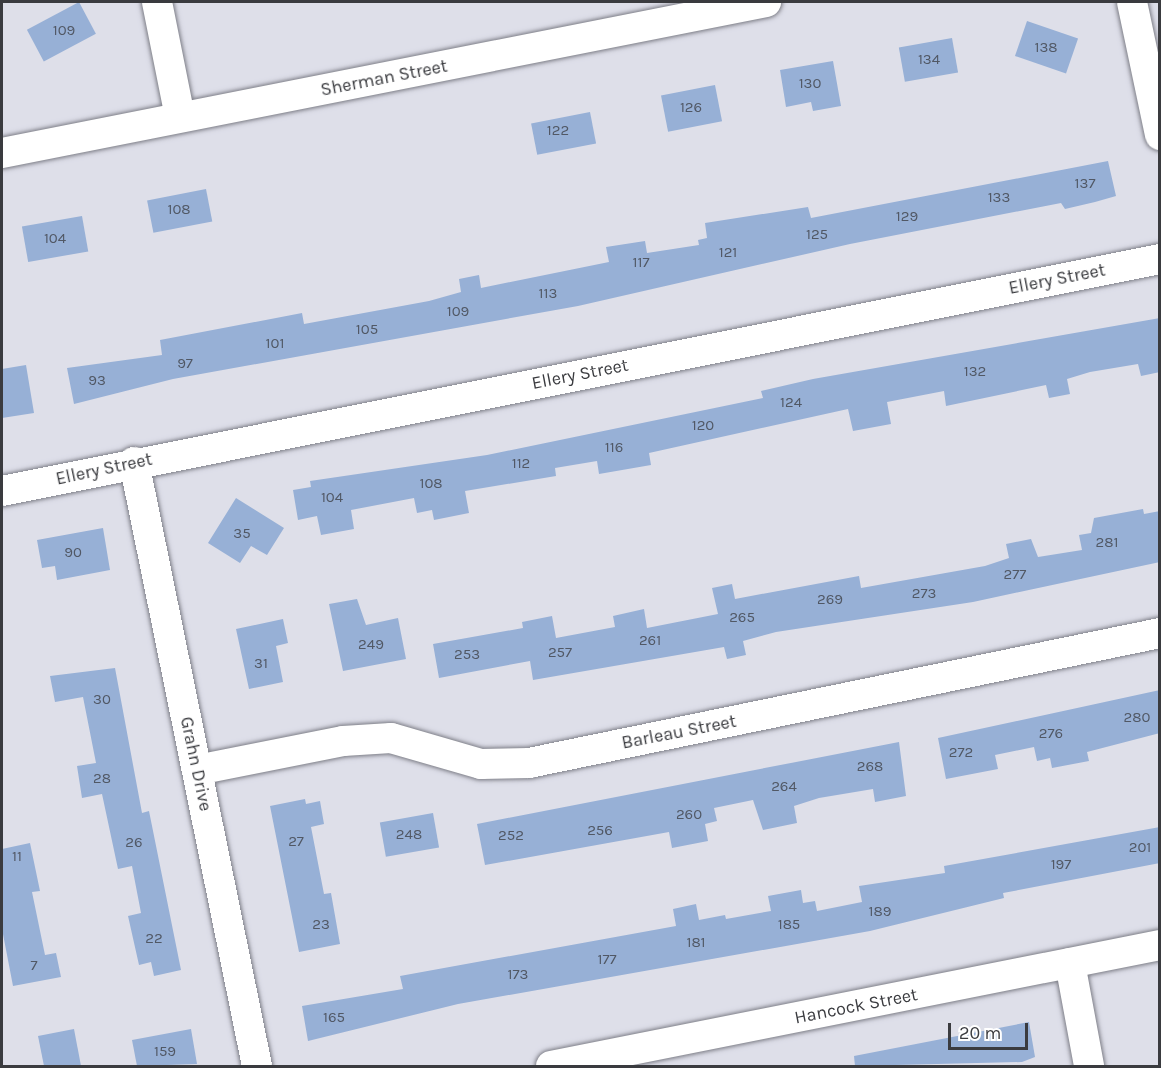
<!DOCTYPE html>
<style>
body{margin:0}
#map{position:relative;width:1161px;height:1068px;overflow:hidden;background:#dedfe9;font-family:Karla,sans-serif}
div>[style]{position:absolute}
.building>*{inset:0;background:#97b0d6;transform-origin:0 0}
.roads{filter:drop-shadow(0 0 2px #7e7f88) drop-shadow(0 0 2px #7e7f88)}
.minor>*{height:30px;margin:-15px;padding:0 15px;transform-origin:15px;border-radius:15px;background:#fff}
span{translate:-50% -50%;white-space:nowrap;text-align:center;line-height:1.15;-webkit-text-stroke:5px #fff;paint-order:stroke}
.number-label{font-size:15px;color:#515865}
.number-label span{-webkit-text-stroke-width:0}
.street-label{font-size:18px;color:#3a3b3f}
.frame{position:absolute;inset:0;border:3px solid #3a3b3f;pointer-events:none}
.scale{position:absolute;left:948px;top:1023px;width:80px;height:27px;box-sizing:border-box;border:3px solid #3a3b3f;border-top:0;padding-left:8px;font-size:18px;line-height:21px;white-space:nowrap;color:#3a3b3f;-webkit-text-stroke:4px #fff;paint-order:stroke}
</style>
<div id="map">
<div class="building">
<i style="left:79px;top:2px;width:36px;height:59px;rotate:62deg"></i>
<i style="left:1027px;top:21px;width:54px;height:37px;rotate:19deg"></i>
<i style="left:952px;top:38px;width:35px;height:54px;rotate:80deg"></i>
<i style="clip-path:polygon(833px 61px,841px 106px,813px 111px,811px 102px,786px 107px,780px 70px)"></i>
<i style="left:715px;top:85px;width:37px;height:55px;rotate:79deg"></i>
<i style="left:590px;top:112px;width:32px;height:60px;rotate:79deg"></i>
<i style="clip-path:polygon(1108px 161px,1116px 196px,1095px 202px,1065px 209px,1061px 203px,850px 244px,578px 306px,173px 379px,74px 404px,67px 368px,162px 355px,160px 340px,302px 313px,304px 324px,429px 301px,461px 292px,459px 279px,479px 275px,481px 288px,609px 262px,606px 247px,645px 241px,647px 253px,699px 245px,698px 240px,707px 238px,705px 223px,808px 207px,811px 218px)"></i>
<i style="left:206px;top:189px;width:33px;height:60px;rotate:79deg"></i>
<i style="left:82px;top:216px;width:36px;height:61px;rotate:80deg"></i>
<i style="clip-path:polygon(1160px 318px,1160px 372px,1141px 376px,1138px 364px,1090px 372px,1067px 379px,1070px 394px,1049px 398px,1046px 385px,946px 406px,944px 391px,887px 402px,891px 424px,853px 431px,848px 409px,649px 453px,651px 465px,599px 474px,597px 461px,555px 468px,556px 476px,465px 491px,469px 513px,434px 520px,432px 510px,417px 513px,414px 498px,351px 510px,354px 529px,321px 535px,317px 516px,298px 520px,293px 490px,311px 487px,310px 481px,487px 455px,763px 398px,761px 391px,813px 379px)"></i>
<i style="clip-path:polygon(26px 365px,34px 413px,2px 418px,2px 369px)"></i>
<i style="clip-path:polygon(236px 498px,284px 528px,267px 555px,251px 546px,240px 563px,208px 543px)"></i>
<i style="clip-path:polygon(1143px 509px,1144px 514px,1160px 511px,1160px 562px,973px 602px,776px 632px,743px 641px,746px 655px,727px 659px,724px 647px,533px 680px,530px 661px,439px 678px,433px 644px,523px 628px,522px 622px,552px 616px,556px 638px,615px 627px,613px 616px,644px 609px,647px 628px,718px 614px,712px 588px,732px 584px,735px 599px,859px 576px,861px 588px,985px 566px,1009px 558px,1006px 544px,1031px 539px,1038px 557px,1082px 550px,1079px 535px,1091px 533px,1094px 518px)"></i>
<i style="clip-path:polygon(103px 528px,110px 570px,57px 580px,55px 566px,42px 568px,37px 540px)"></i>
<i style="clip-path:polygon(357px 599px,366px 625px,398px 618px,406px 659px,343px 671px,329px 604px)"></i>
<i style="clip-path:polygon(283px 619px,288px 643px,276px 646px,283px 682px,249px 689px,236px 629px)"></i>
<i style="clip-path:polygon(115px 668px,142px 813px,149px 811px,181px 970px,154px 976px,151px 962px,139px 965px,128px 916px,141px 913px,132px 866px,118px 869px,102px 794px,82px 798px,77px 766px,96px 763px,83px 697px,55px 702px,50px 676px)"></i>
<i style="clip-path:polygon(1160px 690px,1160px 733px,1087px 752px,1089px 761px,1052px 768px,1050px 758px,1037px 761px,1034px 747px,995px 755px,998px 769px,946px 779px,938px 738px)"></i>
<i style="clip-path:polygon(899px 742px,906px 796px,875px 802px,873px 789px,819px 798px,794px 806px,797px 823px,763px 830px,753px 800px,714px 808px,717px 821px,705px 824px,708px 841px,672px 848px,669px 832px,485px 865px,477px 824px)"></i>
<i style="clip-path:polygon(305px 799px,306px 804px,320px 801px,324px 824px,311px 827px,324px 894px,331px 893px,340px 944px,299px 952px,270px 806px)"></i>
<i style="left:433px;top:813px;width:35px;height:54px;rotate:80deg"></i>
<i style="clip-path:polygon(1160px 827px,1160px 863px,1003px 893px,1004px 898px,870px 931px,458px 1004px,308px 1041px,302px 1006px,403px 989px,400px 976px,676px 926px,673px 909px,696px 904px,699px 920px,725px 915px,726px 919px,771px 911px,768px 896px,801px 890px,803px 903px,815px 901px,817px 911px,862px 902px,859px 886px,945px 873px,944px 866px)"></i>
<i style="clip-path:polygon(30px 843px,40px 891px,32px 892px,45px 955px,56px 953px,61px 977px,13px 986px,2px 929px,2px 849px)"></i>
<i style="clip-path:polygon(1029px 1022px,1035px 1057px,1022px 1062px,855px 1066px,854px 1056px)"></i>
<i style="clip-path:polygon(74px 1029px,81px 1066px,44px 1066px,38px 1036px)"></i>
<i style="clip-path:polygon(191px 1029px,197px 1064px,137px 1066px,132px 1040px)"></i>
</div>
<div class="roads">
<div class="minor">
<i style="left:157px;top:2px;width:117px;rotate:78.7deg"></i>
<i style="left:1132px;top:2px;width:136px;rotate:78.1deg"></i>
<i style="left:2px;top:153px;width:779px;rotate:-11.18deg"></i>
<i style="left:134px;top:462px;width:616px;rotate:78.49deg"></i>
<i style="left:2px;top:491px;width:1181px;rotate:-11.33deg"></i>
<i style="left:197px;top:770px;width:149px;rotate:-11.2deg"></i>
<i style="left:343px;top:741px;width:48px;rotate:-3.6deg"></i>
<i style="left:391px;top:738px;width:94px;rotate:16.1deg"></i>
<i style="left:481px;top:764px;width:48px;rotate:-1.2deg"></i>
<i style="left:529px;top:763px;width:644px;rotate:-11.64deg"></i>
<i style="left:1070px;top:963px;width:105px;rotate:79.5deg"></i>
<i style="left:551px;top:1066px;width:621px;rotate:-11.24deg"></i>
</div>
</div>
<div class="number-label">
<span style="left:64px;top:31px">109</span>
<span style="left:1046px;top:48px">138</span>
<span style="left:929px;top:60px">134</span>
<span style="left:810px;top:84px">130</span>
<span style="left:691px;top:108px">126</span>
<span style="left:558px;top:131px">122</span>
<span style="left:1085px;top:184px">137</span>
<span style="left:999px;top:198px">133</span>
<span style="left:179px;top:210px">108</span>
<span style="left:907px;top:217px">129</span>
<span style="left:817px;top:235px">125</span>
<span style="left:55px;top:239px">104</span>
<span style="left:728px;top:253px">121</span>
<span style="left:641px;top:263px">117</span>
<span style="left:548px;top:294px">113</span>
<span style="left:458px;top:312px">109</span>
<span style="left:367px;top:330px">105</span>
<span style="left:275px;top:344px">101</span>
<span style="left:185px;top:364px">97</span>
<span style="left:975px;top:372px">132</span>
<span style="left:97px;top:381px">93</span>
<span style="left:791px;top:403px">124</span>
<span style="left:703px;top:426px">120</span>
<span style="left:614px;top:448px">116</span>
<span style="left:521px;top:464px">112</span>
<span style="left:431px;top:484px">108</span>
<span style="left:332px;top:498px">104</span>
<span style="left:242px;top:534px">35</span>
<span style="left:1107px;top:543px">281</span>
<span style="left:73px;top:553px">90</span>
<span style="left:1015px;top:575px">277</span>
<span style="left:924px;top:594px">273</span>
<span style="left:830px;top:600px">269</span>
<span style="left:742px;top:618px">265</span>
<span style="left:650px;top:641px">261</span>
<span style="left:371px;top:645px">249</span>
<span style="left:560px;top:653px">257</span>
<span style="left:467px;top:655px">253</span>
<span style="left:261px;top:664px">31</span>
<span style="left:102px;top:700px">30</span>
<span style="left:1137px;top:718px">280</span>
<span style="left:1051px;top:734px">276</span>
<span style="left:961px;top:753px">272</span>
<span style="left:870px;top:767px">268</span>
<span style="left:102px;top:779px">28</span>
<span style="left:784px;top:787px">264</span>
<span style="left:689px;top:815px">260</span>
<span style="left:600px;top:831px">256</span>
<span style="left:409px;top:835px">248</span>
<span style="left:511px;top:836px">252</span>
<span style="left:296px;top:842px">27</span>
<span style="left:134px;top:843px">26</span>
<span style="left:1140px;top:848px">201</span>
<span style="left:17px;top:857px">11</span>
<span style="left:1061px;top:865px">197</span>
<span style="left:880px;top:912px">189</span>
<span style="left:321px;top:925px">23</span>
<span style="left:789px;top:925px">185</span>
<span style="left:154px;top:939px">22</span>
<span style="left:696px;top:943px">181</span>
<span style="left:607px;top:960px">177</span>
<span style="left:34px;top:966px">7</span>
<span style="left:518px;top:975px">173</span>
<span style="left:334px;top:1018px">165</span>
<span style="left:165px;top:1052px">159</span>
</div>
<div class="street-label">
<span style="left:384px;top:78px;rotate:-11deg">Sherman Street</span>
<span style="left:1057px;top:279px;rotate:-11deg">Ellery Street</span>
<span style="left:580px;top:374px;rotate:-11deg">Ellery Street</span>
<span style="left:104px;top:469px;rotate:-12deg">Ellery Street</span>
<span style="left:679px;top:732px;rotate:-11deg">Barleau Street</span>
<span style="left:196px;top:764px;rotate:78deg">Grahn Drive</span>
<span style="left:856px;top:1006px;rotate:-11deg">Hancock Street</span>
</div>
<div class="frame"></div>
<div class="scale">20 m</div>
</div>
